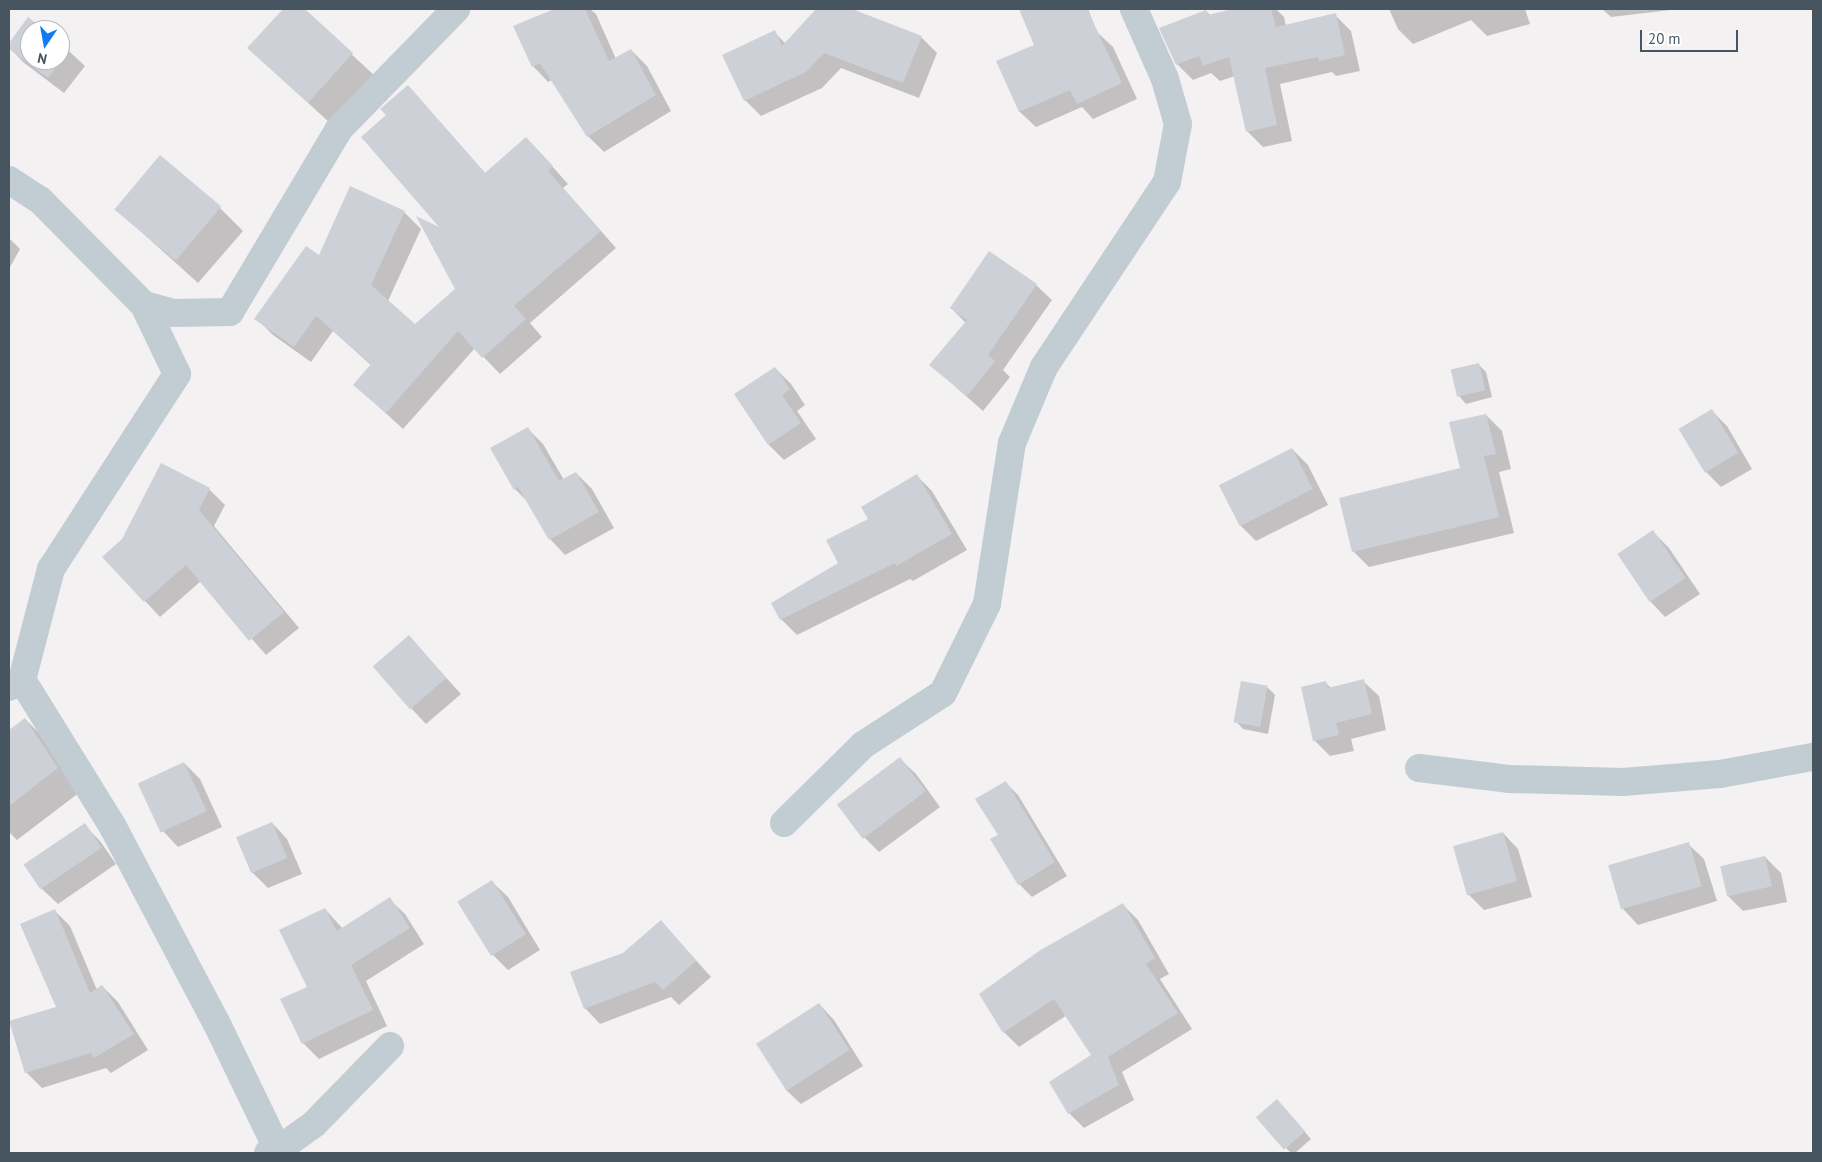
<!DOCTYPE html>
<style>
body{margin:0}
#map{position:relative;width:1822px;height:1162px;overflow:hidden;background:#f3f1f1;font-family:"PT Sans",sans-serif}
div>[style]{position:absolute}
.shadow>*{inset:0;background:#0003}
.building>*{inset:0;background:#cdd0d6;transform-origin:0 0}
.minor>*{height:28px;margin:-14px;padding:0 14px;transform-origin:14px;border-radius:14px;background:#c1ccd3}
span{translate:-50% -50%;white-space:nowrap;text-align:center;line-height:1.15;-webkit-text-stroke:4.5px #fff;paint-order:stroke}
.frame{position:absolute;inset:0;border:10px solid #475560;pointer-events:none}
.north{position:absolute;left:20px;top:20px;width:50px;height:50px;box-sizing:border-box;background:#fff;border:1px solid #b5bbbf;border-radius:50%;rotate:192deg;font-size:14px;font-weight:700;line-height:20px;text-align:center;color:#475560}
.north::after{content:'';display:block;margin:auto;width:18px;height:22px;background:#0f7cef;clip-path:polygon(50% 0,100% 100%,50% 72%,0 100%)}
.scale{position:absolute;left:1640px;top:30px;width:98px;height:22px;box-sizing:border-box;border:2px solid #475560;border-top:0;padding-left:6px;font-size:15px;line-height:18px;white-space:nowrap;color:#475560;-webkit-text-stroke:4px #fff;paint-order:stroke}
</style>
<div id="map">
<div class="shadow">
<i style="clip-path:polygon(285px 9px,303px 9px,376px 77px,332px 125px,249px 48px)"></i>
<i style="clip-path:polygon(557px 9px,590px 9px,596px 14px,616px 59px,631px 50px,647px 66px,671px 111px,604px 152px,588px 136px,552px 80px,548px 82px,533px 66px,515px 27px)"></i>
<i style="clip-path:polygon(818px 9px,848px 9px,921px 37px,937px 53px,919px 98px,841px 68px,822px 88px,761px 116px,745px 100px,724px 55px,774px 32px,786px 44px)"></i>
<i style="clip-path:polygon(1020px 9px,1088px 9px,1097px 32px,1113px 47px,1137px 99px,1093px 119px,1082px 107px,1036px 127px,1020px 112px,998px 62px,1035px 46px)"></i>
<i style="clip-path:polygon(1238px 9px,1276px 9px,1284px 17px,1286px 26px,1335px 15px,1351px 31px,1360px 71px,1336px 76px,1332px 72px,1280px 84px,1292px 141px,1263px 147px,1247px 131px,1235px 76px,1220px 81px,1211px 73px,1193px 80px,1177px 64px,1206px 11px,1210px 15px)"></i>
<i style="clip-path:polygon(1389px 9px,1525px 9px,1530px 24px,1487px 36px,1471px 20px,1413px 44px,1398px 29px)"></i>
<i style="clip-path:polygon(1602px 9px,1679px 9px,1611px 17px)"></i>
<i style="clip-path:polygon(29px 19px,43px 30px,30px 30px,30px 60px,60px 60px,60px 43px,85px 66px,64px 93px,23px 62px,9px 47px)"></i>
<i style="clip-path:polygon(408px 86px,486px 174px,543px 156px,568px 184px,563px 188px,616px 248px,530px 323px,542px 337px,500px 374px,475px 348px,403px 429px,355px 385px,372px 366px,333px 331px,311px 362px,273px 335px,256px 318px,319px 257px,351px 188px,404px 212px,421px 229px,388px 301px,415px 325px,456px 289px,444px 230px,388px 115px)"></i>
<i style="clip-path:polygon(220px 208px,243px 231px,198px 283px,116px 209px)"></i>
<i style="clip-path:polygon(9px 238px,20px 249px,9px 269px)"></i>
<i style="clip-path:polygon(1036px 285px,1052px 300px,1003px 370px,1010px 377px,983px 411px,931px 365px,966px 323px,951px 308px)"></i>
<i style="clip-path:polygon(1479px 365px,1486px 372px,1492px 397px,1466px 404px,1459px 396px)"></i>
<i style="clip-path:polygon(775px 368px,791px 384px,805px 405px,797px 411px,816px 439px,784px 460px,769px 445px,736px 394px)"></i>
<i style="clip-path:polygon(1711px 410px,1727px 426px,1752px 469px,1721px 487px,1705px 471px)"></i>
<i style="clip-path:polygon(1486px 415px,1502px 431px,1511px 469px,1499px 472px,1514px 533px,1369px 567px,1353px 551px,1462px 469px)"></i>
<i style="clip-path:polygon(528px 429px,543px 444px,564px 480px,576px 473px,592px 489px,614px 528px,565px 555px,550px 539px,527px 501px,515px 489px)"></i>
<i style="clip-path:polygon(1292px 449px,1308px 465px,1328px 505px,1256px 541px,1240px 525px)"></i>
<i style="clip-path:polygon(917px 476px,932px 491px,967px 550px,913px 581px,910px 579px,797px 635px,781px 619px,839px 563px,870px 519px)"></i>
<i style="clip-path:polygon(209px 489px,225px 505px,214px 526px,299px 628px,266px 655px,201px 581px,160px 617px,145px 601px)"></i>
<i style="clip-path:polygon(1653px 532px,1669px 548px,1700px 594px,1665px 617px,1650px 601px)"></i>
<i style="clip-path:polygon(409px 637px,461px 694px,426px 724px,411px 708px)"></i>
<i style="clip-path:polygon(1363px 681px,1379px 696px,1386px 730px,1351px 739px,1354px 751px,1330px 756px,1314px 740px,1326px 683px,1331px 688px)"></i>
<i style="clip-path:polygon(1267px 687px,1275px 695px,1268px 734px,1243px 729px,1236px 721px)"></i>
<i style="clip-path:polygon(25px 719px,48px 742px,80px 792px,17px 840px,9px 832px,9px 731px)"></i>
<i style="clip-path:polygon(900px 759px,916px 774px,940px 807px,879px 852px,864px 837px,839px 804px)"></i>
<i style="clip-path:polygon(184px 763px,200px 779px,222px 827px,178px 847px,163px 831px)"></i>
<i style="clip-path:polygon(1005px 782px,1018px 795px,1067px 876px,1032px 897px,1019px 884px,1000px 835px)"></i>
<i style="clip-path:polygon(272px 823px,287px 839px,302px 874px,268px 888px,252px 872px)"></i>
<i style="clip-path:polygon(84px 825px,100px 841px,116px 864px,58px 904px,42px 889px,26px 865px)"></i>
<i style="clip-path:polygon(1503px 833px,1518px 849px,1532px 897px,1484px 910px,1468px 894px)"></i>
<i style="clip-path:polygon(1688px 844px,1704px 859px,1717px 901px,1638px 925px,1623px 909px)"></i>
<i style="clip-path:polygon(1765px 857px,1781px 873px,1787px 902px,1743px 911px,1727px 895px)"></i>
<i style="clip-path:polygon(492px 882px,508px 897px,540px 950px,508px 970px,492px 954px)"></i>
<i style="clip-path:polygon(389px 899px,405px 914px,424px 944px,366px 981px,387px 1026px,319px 1059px,303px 1043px,309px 987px,325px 909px,343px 929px)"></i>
<i style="clip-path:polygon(1123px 905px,1138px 920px,1169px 974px,1160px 979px,1192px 1029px,1122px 1072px,1134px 1100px,1084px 1128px,1069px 1113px,1093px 1055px,1067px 1015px,1019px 1047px,1004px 1032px)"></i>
<i style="clip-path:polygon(55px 911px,70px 926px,97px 990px,102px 986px,118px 1002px,148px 1050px,111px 1073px,106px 1068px,42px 1088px,26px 1072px,57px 1008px)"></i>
<i style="clip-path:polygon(661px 921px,711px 977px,679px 1005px,671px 997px,600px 1024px,585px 1008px,623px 954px)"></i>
<i style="clip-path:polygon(819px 1004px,834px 1020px,863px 1066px,801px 1104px,785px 1089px)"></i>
<i style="clip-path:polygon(1284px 1108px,1311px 1139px,1295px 1153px,1291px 1153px,1286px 1148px)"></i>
</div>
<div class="building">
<i style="clip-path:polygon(283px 9px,305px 9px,353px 53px,308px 103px,247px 48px)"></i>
<i style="clip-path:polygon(554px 9px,585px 9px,609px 61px,631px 49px,656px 95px,587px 137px,540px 63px,532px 67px,513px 26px)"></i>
<i style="clip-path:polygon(816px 9px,852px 9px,922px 36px,903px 83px,824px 53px,806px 72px,744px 101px,722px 55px,775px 30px,782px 46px)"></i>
<i style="clip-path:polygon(1019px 9px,1087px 9px,1122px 83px,1077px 104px,1070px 90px,1019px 112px,996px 61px,1034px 45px)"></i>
<i style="clip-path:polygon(1232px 9px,1271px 9px,1276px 27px,1336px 13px,1345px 55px,1319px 61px,1318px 57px,1265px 68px,1277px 125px,1246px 132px,1229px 57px,1203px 66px,1199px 56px,1176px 65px,1159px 28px,1206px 10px,1208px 15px)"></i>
<i style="clip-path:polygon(28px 17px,45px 30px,30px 30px,30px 60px,60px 60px,60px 42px,70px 50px,48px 78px,9px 49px,9px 43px)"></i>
<i style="clip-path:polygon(408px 85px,485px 173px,526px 137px,553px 166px,548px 171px,601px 231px,514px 306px,526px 319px,482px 358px,458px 331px,386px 413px,353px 385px,371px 364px,316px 316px,294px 347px,254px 319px,306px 246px,319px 255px,350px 186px,405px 211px,371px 285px,415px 324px,455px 289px,416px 216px,439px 227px,361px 137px,386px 115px,380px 109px)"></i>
<i style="left:160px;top:155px;width:80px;height:71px;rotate:40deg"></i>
<i style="clip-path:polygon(989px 251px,1037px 284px,988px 355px,995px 361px,967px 396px,929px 365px,967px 320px,950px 308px)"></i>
<i style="left:1479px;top:363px;width:28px;height:29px;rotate:77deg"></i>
<i style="clip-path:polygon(775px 367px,790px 389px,782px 395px,801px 423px,768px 445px,734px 394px)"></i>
<i style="left:1712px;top:409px;width:51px;height:39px;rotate:59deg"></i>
<i style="clip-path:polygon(1486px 414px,1496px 454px,1484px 456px,1499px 517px,1352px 552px,1339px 498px,1460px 468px,1449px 422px)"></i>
<i style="clip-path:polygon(528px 427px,559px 481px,576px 472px,599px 512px,549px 540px,518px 487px,514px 490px,490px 448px)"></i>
<i style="left:1292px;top:448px;width:46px;height:82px;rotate:63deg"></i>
<i style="clip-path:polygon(161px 463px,210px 488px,199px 510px,284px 612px,249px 641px,186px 565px,144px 602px,102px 557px,122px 539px)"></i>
<i style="clip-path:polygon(917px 474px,952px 534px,896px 566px,895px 563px,780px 620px,771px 603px,838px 563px,826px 540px,868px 519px,861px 507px)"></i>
<i style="left:1653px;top:530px;width:58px;height:43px;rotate:56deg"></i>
<i style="left:409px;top:635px;width:57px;height:48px;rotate:49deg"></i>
<i style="clip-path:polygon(1364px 679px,1372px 714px,1336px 723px,1339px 735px,1313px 741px,1301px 687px,1326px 681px,1328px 688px)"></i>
<i style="left:1241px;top:681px;width:27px;height:42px;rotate:10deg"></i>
<i style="clip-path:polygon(25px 718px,58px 768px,9px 806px,9px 730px)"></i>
<i style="left:900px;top:757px;width:43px;height:79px;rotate:53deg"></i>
<i style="left:184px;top:762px;width:54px;height:51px;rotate:65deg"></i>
<i style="clip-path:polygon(1006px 781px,1055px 862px,1018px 885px,990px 839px,998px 835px,975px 799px)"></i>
<i style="left:272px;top:822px;width:39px;height:39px;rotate:67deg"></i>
<i style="left:85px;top:823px;width:30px;height:74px;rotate:56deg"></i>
<i style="left:1503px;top:832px;width:51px;height:52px;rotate:74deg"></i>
<i style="left:1689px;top:842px;width:46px;height:84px;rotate:74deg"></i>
<i style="left:1765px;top:856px;width:31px;height:46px;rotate:77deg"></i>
<i style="left:492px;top:880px;width:64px;height:41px;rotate:58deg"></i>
<i style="clip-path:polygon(390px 897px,410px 928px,351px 965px,373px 1010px,302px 1044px,280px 999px,307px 987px,279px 930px,325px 908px,337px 931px)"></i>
<i style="clip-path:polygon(1123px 903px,1155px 958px,1146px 964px,1178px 1013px,1108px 1057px,1119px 1085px,1068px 1114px,1049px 1082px,1091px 1055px,1054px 999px,1003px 1033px,979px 994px,1039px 951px)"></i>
<i style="clip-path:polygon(55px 909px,90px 993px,102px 985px,134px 1034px,94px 1058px,91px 1053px,25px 1073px,9px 1021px,56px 1007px,20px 924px)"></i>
<i style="clip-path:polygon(661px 920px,696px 961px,663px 990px,655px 982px,584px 1009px,570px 972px,623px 953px)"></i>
<i style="left:819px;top:1003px;width:56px;height:75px;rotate:57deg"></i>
<i style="left:1277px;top:1099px;width:43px;height:28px;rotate:49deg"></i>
</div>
<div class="minor">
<i style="left:9px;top:180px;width:37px;rotate:33deg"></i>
<i style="left:40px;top:200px;width:148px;rotate:45.3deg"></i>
<i style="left:144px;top:305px;width:30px;rotate:15deg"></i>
<i style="left:173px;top:313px;width:57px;rotate:-1deg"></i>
<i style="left:230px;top:312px;width:213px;rotate:-59.2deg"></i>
<i style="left:339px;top:129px;width:168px;rotate:-45.7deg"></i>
<i style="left:22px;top:680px;width:173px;rotate:58.2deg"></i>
<i style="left:113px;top:827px;width:221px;rotate:62.2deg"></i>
<i style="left:216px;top:1022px;width:142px;rotate:64.2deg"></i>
<i style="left:9px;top:687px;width:15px;rotate:-28deg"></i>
<i style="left:22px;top:680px;width:115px;rotate:-75.4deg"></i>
<i style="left:51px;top:569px;width:232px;rotate:-57.1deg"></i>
<i style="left:177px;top:374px;width:76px;rotate:-115.6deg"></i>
<i style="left:1419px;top:768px;width:92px;rotate:6.9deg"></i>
<i style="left:1510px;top:779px;width:113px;rotate:1.5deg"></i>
<i style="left:1623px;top:782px;width:97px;rotate:-4.7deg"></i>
<i style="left:1720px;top:774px;width:95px;rotate:-10.4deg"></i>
<i style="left:784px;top:823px;width:111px;rotate:-44.6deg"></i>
<i style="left:863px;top:745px;width:95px;rotate:-33deg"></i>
<i style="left:943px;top:693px;width:99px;rotate:-63.7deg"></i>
<i style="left:987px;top:604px;width:163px;rotate:-81.2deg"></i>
<i style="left:1012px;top:443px;width:82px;rotate:-67.2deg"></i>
<i style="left:1044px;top:367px;width:222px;rotate:-56.4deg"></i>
<i style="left:1167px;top:182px;width:59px;rotate:-79.3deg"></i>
<i style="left:1178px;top:124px;width:47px;rotate:-106.1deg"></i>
<i style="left:1165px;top:79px;width:77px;rotate:-113.9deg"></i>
<i style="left:268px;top:1153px;width:10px;rotate:-17deg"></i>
<i style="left:278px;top:1150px;width:44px;rotate:-35.8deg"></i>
<i style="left:314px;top:1124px;width:109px;rotate:-45.7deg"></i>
</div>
<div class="frame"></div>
<div class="north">N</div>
<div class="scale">20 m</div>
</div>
